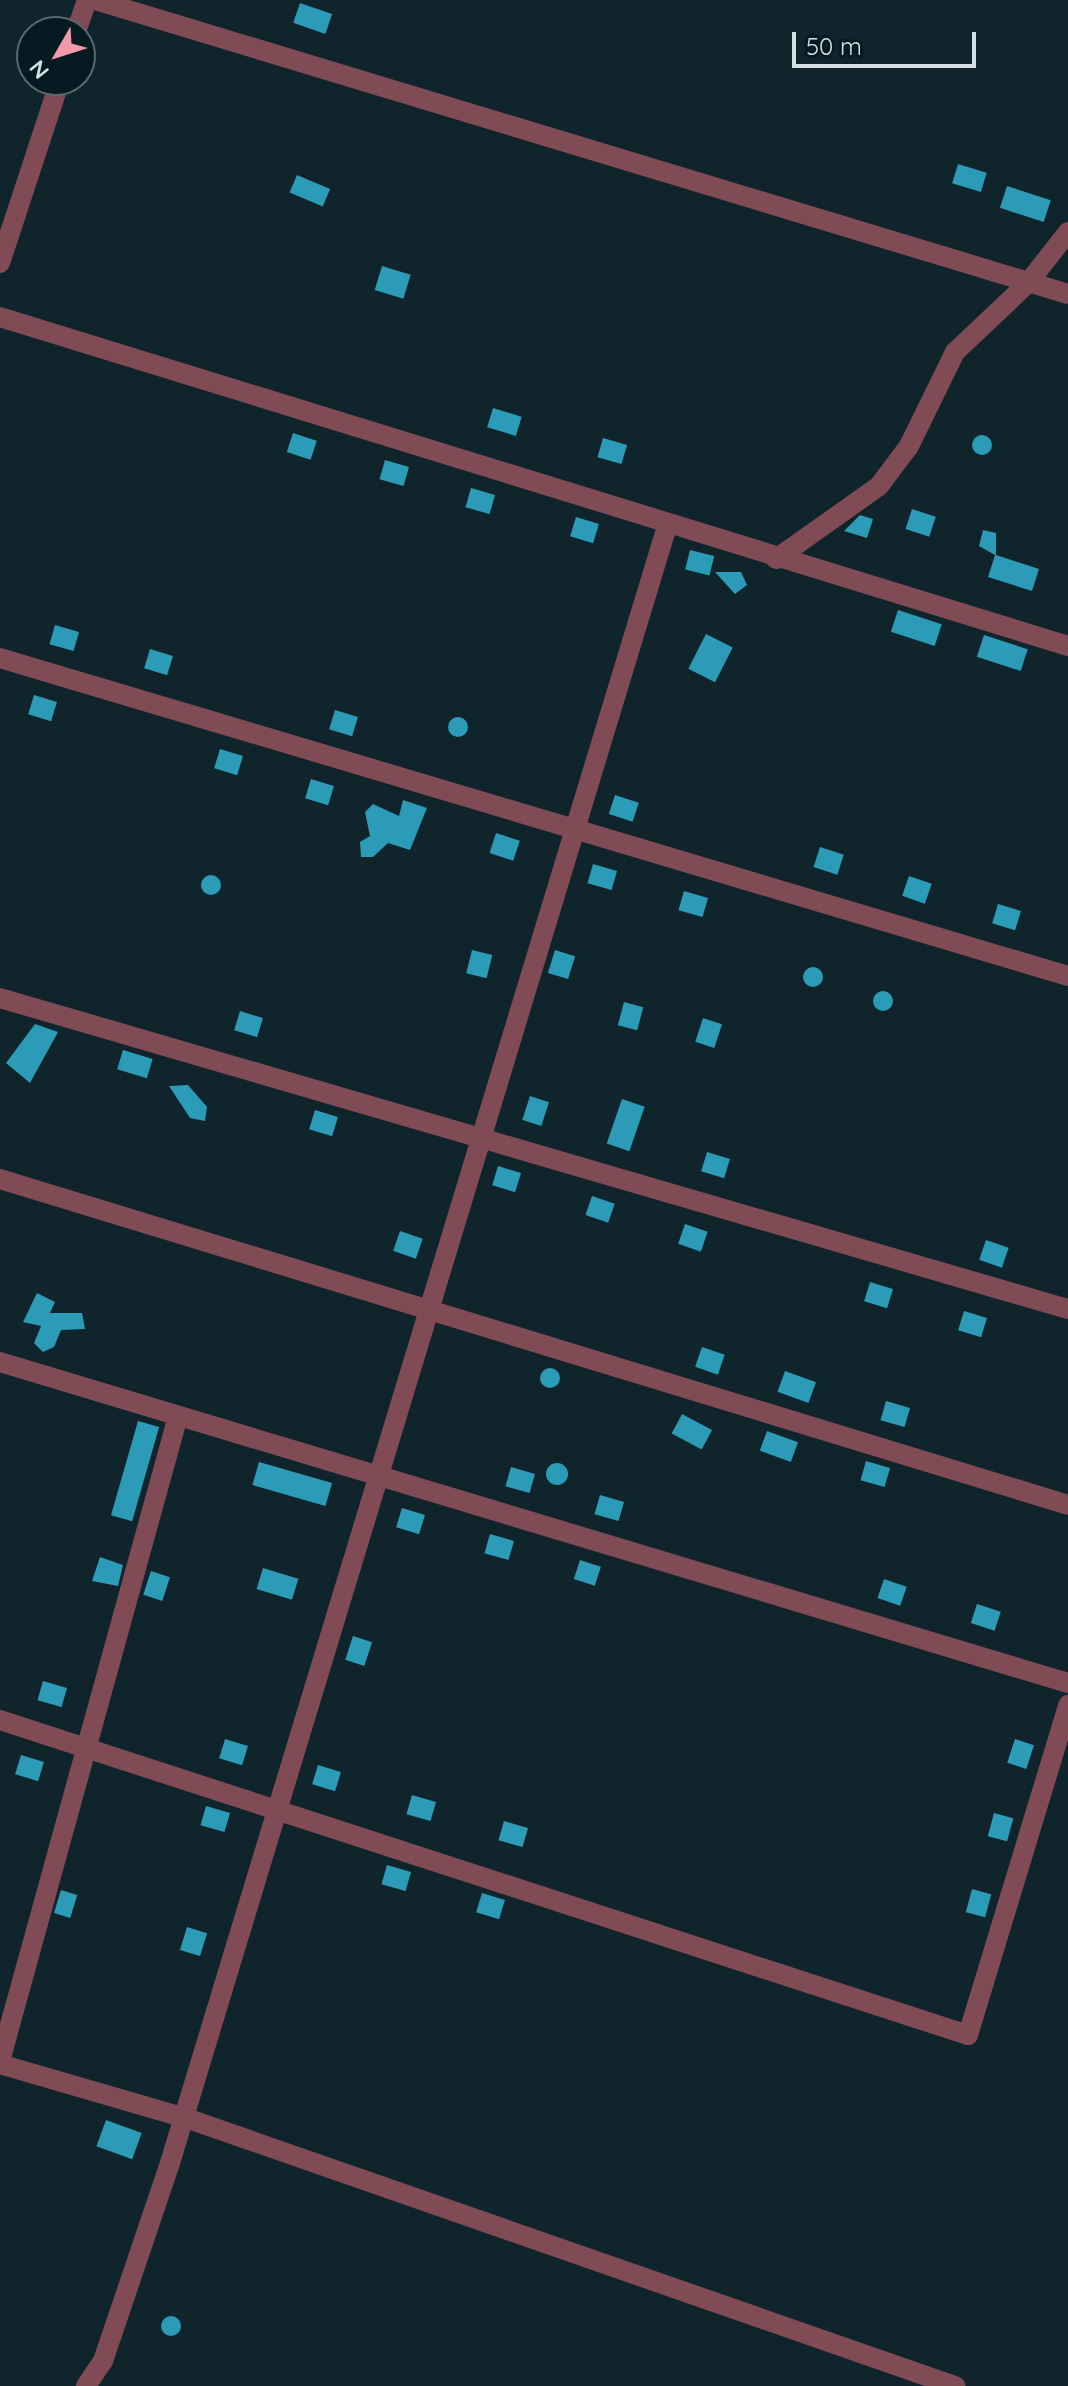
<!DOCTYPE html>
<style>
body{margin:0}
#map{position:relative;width:1068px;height:2386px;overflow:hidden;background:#0f242b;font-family:Quicksand,sans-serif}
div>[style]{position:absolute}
.building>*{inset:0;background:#2c9bb8;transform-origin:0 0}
.round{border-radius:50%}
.minor>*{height:20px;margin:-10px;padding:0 10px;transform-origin:10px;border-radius:10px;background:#814b55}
span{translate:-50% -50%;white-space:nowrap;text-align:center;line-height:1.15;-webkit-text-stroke:8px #051b21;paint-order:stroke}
.north{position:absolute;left:16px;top:16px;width:80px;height:80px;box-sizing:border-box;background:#051b21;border:2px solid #586a6f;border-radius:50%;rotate:231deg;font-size:22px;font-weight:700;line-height:32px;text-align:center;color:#d4e1e5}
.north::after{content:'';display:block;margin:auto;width:28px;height:36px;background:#f39aa9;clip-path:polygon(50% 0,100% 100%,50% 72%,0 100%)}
.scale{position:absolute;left:792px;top:32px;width:184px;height:36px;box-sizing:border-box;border:4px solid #d4e1e5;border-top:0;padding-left:10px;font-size:24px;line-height:28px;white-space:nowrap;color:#d4e1e5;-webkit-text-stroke:6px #051b21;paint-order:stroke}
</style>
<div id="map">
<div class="building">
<i style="left:300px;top:3px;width:34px;height:21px;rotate:19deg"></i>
<i style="left:958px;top:164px;width:30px;height:20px;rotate:17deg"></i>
<i style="left:297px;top:175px;width:36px;height:19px;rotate:23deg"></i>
<i style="left:1007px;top:186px;width:46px;height:23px;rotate:18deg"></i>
<i style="left:382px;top:266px;width:30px;height:25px;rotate:17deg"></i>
<i style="left:493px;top:408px;width:30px;height:20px;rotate:17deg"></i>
<i style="left:293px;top:433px;width:25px;height:20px;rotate:18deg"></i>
<i class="round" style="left:972px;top:435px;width:20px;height:20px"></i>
<i style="left:603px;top:438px;width:25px;height:20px;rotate:16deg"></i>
<i style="left:385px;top:460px;width:25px;height:20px;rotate:16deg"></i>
<i style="left:471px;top:488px;width:25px;height:20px;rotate:16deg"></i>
<i style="left:912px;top:509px;width:25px;height:21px;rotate:18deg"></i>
<i style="clip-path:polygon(860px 515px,873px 519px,867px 538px,844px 531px)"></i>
<i style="left:576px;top:517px;width:24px;height:20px;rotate:17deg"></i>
<i style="clip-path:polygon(983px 530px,996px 533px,996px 555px,1039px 569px,1032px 591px,988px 577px,995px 555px,979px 546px)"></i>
<i style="left:690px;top:550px;width:25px;height:20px;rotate:14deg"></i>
<i style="clip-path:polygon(715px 572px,741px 572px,747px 585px,735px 594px)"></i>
<i style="left:898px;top:610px;width:46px;height:23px;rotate:18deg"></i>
<i style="left:55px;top:625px;width:25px;height:20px;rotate:16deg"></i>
<i style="left:706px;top:634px;width:30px;height:39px;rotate:27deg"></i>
<i style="left:984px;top:635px;width:46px;height:23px;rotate:18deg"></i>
<i style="left:150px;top:649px;width:24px;height:20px;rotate:17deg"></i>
<i style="left:34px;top:695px;width:24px;height:20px;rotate:17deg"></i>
<i style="left:335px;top:710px;width:24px;height:20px;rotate:17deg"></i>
<i class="round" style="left:448px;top:717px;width:20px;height:20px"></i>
<i style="left:220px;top:749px;width:24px;height:20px;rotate:17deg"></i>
<i style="left:311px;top:779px;width:24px;height:20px;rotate:17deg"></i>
<i style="left:615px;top:795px;width:25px;height:20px;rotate:18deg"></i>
<i style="clip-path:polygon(403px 800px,427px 808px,410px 850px,388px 843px,373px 857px,361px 857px,360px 842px,370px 836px,365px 812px,373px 804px,399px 816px)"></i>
<i style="left:496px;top:833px;width:25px;height:21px;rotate:18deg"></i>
<i style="left:820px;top:847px;width:25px;height:21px;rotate:18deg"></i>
<i style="left:593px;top:864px;width:25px;height:20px;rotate:16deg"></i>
<i class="round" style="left:201px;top:875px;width:20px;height:20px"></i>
<i style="left:909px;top:876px;width:24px;height:21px;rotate:19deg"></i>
<i style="left:684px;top:891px;width:25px;height:20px;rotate:16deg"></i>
<i style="left:998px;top:904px;width:24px;height:20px;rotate:17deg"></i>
<i style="left:472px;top:950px;width:21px;height:24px;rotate:14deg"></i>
<i style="left:555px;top:950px;width:21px;height:24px;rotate:17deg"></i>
<i class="round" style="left:803px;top:967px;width:20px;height:20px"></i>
<i class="round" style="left:873px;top:991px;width:20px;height:20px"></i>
<i style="left:624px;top:1002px;width:20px;height:24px;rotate:15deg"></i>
<i style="left:240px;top:1011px;width:24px;height:20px;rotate:17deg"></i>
<i style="left:703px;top:1018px;width:20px;height:25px;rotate:18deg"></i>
<i style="clip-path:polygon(35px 1024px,58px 1032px,30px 1083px,6px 1063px)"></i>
<i style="left:123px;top:1050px;width:31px;height:20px;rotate:17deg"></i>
<i style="clip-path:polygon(188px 1085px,207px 1107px,205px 1121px,190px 1118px,169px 1086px)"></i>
<i style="left:530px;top:1096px;width:20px;height:25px;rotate:18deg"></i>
<i style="left:622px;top:1099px;width:24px;height:47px;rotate:19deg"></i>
<i style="left:315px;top:1110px;width:24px;height:20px;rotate:17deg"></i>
<i style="left:707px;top:1152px;width:24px;height:20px;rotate:17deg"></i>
<i style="left:498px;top:1166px;width:24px;height:20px;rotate:17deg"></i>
<i style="left:592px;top:1196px;width:24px;height:20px;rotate:19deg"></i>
<i style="left:685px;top:1224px;width:24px;height:21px;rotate:19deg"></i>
<i style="left:400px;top:1231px;width:24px;height:21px;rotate:19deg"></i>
<i style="left:986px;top:1240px;width:24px;height:21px;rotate:19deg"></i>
<i style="left:870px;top:1282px;width:24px;height:20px;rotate:17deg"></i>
<i style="clip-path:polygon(37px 1293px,55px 1302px,50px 1313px,82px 1313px,85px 1329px,61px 1330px,54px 1347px,43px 1352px,34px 1343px,41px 1326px,23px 1322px)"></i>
<i style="left:964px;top:1311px;width:24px;height:20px;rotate:17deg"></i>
<i style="left:702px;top:1347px;width:24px;height:21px;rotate:19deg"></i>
<i class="round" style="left:540px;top:1368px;width:20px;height:20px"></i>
<i style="left:785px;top:1371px;width:33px;height:22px;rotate:20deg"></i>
<i style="left:886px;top:1401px;width:25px;height:20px;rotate:16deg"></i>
<i style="left:682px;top:1414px;width:34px;height:22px;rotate:28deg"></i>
<i style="left:138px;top:1421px;width:22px;height:98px;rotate:16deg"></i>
<i style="left:767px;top:1431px;width:33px;height:21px;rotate:20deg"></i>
<i style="left:866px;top:1461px;width:25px;height:20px;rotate:16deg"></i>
<i style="left:259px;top:1462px;width:76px;height:24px;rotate:16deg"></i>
<i class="round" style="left:546px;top:1463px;width:22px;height:22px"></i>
<i style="left:511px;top:1467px;width:25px;height:20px;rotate:16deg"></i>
<i style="left:600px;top:1495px;width:25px;height:20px;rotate:16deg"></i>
<i style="left:402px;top:1508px;width:24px;height:20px;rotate:17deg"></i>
<i style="left:490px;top:1534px;width:25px;height:20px;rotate:16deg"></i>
<i style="clip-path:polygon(100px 1557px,123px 1565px,118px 1586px,92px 1581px)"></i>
<i style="left:580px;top:1560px;width:22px;height:20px;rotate:18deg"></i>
<i style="left:263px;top:1568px;width:37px;height:22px;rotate:17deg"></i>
<i style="left:151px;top:1571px;width:20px;height:25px;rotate:18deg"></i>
<i style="left:884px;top:1579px;width:24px;height:20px;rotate:19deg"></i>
<i style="left:977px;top:1604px;width:25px;height:20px;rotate:18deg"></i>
<i style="left:353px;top:1636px;width:20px;height:25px;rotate:18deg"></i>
<i style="left:43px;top:1681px;width:25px;height:20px;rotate:16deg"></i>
<i style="left:225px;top:1739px;width:24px;height:20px;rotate:17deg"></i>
<i style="left:1015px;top:1739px;width:20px;height:25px;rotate:18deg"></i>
<i style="left:21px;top:1755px;width:24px;height:20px;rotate:17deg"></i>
<i style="left:318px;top:1765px;width:24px;height:20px;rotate:17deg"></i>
<i style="left:412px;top:1795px;width:25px;height:20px;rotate:16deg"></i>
<i style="left:206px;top:1806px;width:25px;height:20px;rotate:16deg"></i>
<i style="left:994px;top:1813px;width:20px;height:24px;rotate:15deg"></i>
<i style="left:504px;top:1821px;width:25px;height:20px;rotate:16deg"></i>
<i style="left:387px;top:1865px;width:25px;height:20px;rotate:16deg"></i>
<i style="left:972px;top:1889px;width:20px;height:24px;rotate:15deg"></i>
<i style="left:61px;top:1890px;width:17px;height:24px;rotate:17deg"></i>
<i style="left:482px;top:1893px;width:24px;height:20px;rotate:17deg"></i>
<i style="left:187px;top:1927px;width:21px;height:24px;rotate:17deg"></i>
<i style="left:106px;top:2120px;width:38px;height:28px;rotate:20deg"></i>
<i class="round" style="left:161px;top:2316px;width:20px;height:20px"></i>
</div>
<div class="minor">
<i style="left:95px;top:0;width:1016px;rotate:16.81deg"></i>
<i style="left:76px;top:32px;width:34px;rotate:-71deg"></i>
<i style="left:0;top:263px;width:193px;rotate:-71.8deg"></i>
<i style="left:0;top:317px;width:1118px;rotate:17.12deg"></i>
<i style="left:776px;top:559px;width:126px;rotate:-35.3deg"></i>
<i style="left:879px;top:486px;width:50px;rotate:-53.1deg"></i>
<i style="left:909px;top:446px;width:105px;rotate:-63.9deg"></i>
<i style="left:955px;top:352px;width:100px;rotate:-43.4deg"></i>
<i style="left:1028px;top:283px;width:65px;rotate:-51.9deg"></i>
<i style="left:0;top:658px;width:1114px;rotate:16.58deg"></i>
<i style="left:0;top:998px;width:1112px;rotate:16.24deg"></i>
<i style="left:0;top:1179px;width:1117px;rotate:16.97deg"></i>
<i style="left:0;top:1362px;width:1115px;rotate:16.73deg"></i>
<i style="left:0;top:1720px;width:1018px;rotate:18.03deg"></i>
<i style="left:968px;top:2035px;width:345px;rotate:-73.1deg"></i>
<i style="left:0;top:2061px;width:669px;rotate:-74.57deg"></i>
<i style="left:0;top:2064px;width:191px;rotate:16.2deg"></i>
<i style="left:183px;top:2117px;width:818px;rotate:19.21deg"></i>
<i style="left:86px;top:2386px;width:30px;rotate:-56deg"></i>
<i style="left:103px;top:2361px;width:209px;rotate:-71.3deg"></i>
<i style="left:170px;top:2163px;width:1711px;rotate:-73.11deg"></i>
</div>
<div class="north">N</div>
<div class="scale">50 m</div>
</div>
